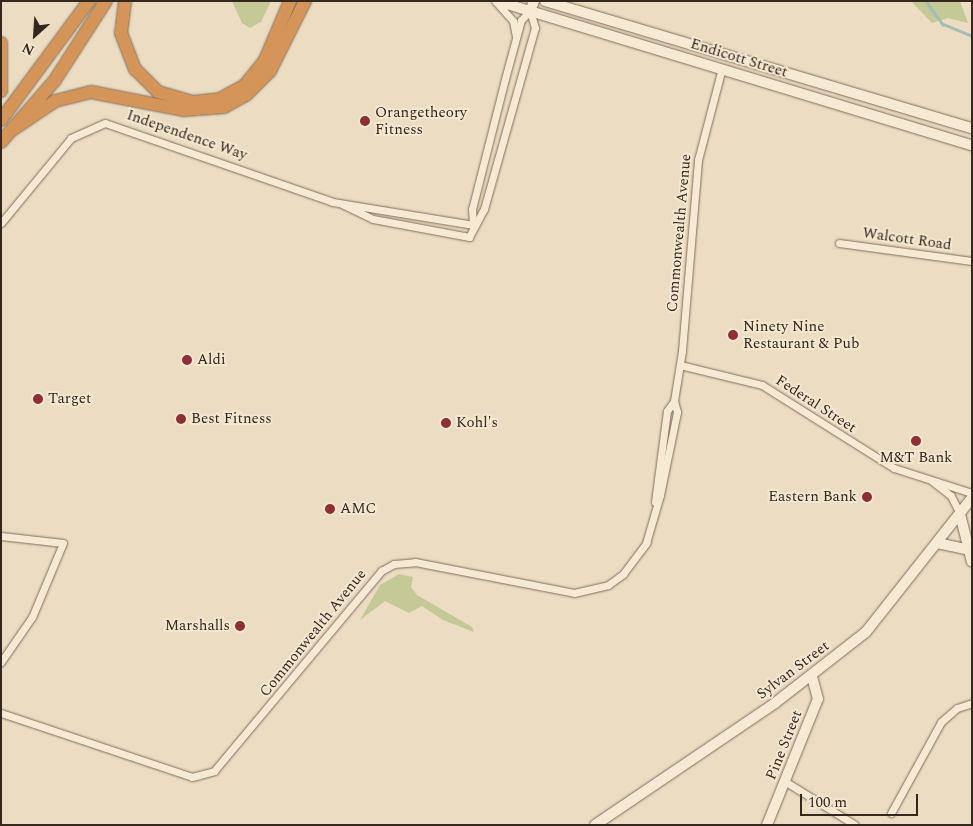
<!DOCTYPE html>
<style>
body{margin:0}
#map{position:relative;width:973px;height:826px;overflow:hidden;background:#ebdcc2;font-family:Spectral,serif}
div>[style]{position:absolute}
.green>*{inset:0;background:#c5c897}
.stream>*{height:2.5px;margin:-1.25px;padding:0 1.25px;transform-origin:1.25px;border-radius:1.25px;background:#a4beb4}
.roads{filter:drop-shadow(0 0 1px #836d5b) drop-shadow(0 0 1px #836d5b)}
.street>*{height:7px;margin:-3.5px;padding:0 3.5px;transform-origin:3.5px;border-radius:3.5px;background:#f6ead5}
.secondary>*{height:10px;margin:-5px;padding:0 5px;transform-origin:5px;border-radius:5px;background:#f6ead5}
.highway>*{height:12px;margin:-6px;padding:0 6px;transform-origin:6px;border-radius:6px;background:#d59558}
.dots>*{width:14px;height:14px;translate:-50% -50%;box-sizing:border-box;border:2px solid #f3e7d1;border-radius:50%}
span{translate:-50% -50%;white-space:nowrap;text-align:center;line-height:1.15;-webkit-text-stroke:4px #f3e7d1;paint-order:stroke}
.street-label{font-size:15px;color:#34271e}
.poi-label{font-size:15px;color:#34271e}
.left{translate:0 -50%;text-align:left}
.right{translate:-100% -50%;text-align:right}
.frame{position:absolute;inset:0;border:2px solid #34271e;pointer-events:none}
.north{position:absolute;left:10px;top:10px;width:50px;height:50px;-webkit-text-stroke:4px #f3e7d1;paint-order:stroke;rotate:206deg;font-size:14px;font-weight:700;line-height:20px;text-align:center;color:#34271e}
.north::after{content:'';display:block;margin:auto;width:18px;height:22px;background:#34271e;clip-path:polygon(50% 0,100% 100%,50% 72%,0 100%)}
.scale{position:absolute;left:800px;top:794px;width:118px;height:22px;box-sizing:border-box;border:2px solid #34271e;border-top:0;padding-left:6px;font-size:15px;line-height:18px;white-space:nowrap;color:#34271e;-webkit-text-stroke:4px #f3e7d1;paint-order:stroke}
</style>
<div id="map">
<div class="green">
<i style="clip-path:polygon(232px 1px,271px 1px,261px 22px,250px 28px,242px 23px)"></i>
<i style="clip-path:polygon(911px 1px,960px 1px,968px 23px,948px 18px,932px 23px)"></i>
<i style="clip-path:polygon(399px 574px,413px 577px,411px 587px,417px 595px,472px 627px,474px 632px,443px 620px,422px 606px,409px 613px,385px 601px,360px 620px,380px 585px)"></i>
</div>
<div class="stream">
<i style="left:926px;top:1px;width:29px;rotate:54deg"></i>
<i style="left:943px;top:24px;width:31px;rotate:22deg"></i>
</div>
<div class="roads">
<div class="street">
<i style="left:497px;top:3px;width:24px;rotate:48deg"></i>
<i style="left:513px;top:21px;width:15px;rotate:79deg"></i>
<i style="left:342px;top:204px;width:34px;rotate:26deg"></i>
<i style="left:373px;top:219px;width:98px;rotate:10.6deg"></i>
<i style="left:469px;top:237px;width:32px;rotate:-62deg"></i>
<i style="left:484px;top:209px;width:188px;rotate:-74.3deg"></i>
<i style="left:535px;top:28px;width:18px;rotate:-106deg"></i>
<i style="left:530px;top:11px;width:13px;rotate:135deg"></i>
<i style="left:521px;top:20px;width:61px;rotate:105.2deg"></i>
<i style="left:505px;top:79px;width:134px;rotate:104.2deg"></i>
<i style="left:472px;top:209px;width:16px;rotate:86deg"></i>
<i style="left:1px;top:223px;width:110px;rotate:-50.5deg"></i>
<i style="left:71px;top:138px;width:37px;rotate:-24deg"></i>
<i style="left:105px;top:123px;width:241px;rotate:19.1deg"></i>
<i style="left:333px;top:202px;width:142px;rotate:9.3deg"></i>
<i style="left:839px;top:243px;width:134px;rotate:7.7deg"></i>
<i style="left:680px;top:365px;width:84px;rotate:13.7deg"></i>
<i style="left:762px;top:385px;width:156px;rotate:32.2deg"></i>
<i style="left:894px;top:468px;width:82px;rotate:17.8deg"></i>
<i style="left:932px;top:481px;width:24px;rotate:38deg"></i>
<i style="left:951px;top:496px;width:20px;rotate:63deg"></i>
<i style="left:655px;top:502px;width:92px;rotate:-82.5deg"></i>
<i style="left:667px;top:411px;width:12px;rotate:-55deg"></i>
<i style="left:674px;top:401px;width:51px;rotate:-80.9deg"></i>
<i style="left:682px;top:351px;width:192px;rotate:-85.2deg"></i>
<i style="left:698px;top:160px;width:95px;rotate:-75.4deg"></i>
<i style="left:1px;top:536px;width:62px;rotate:6.4deg"></i>
<i style="left:63px;top:543px;width:80px;rotate:112.7deg"></i>
<i style="left:32px;top:617px;width:55px;rotate:124.6deg"></i>
<i style="left:1px;top:713px;width:201px;rotate:18.5deg"></i>
<i style="left:192px;top:777px;width:23px;rotate:-15deg"></i>
<i style="left:214px;top:771px;width:261px;rotate:-50.1deg"></i>
<i style="left:381px;top:571px;width:15px;rotate:-28deg"></i>
<i style="left:394px;top:564px;width:21px;rotate:-5deg"></i>
<i style="left:415px;top:562px;width:162px;rotate:11deg"></i>
<i style="left:574px;top:593px;width:35px;rotate:-13deg"></i>
<i style="left:608px;top:585px;width:19px;rotate:-36deg"></i>
<i style="left:623px;top:574px;width:39px;rotate:-53deg"></i>
<i style="left:646px;top:543px;width:50px;rotate:-73.7deg"></i>
<i style="left:660px;top:495px;width:85px;rotate:-78.4deg"></i>
<i style="left:677px;top:412px;width:11px;rotate:-105deg"></i>
<i style="left:786px;top:782px;width:81px;rotate:31.9deg"></i>
<i style="left:891px;top:813px;width:104px;rotate:-61.2deg"></i>
<i style="left:941px;top:722px;width:21px;rotate:-41deg"></i>
<i style="left:957px;top:708px;width:16px;rotate:-18deg"></i>
</div>
<div class="secondary">
<i style="left:497px;top:1px;width:496px;rotate:16.9deg"></i>
<i style="left:545px;top:1px;width:445px;rotate:16.6deg"></i>
<i style="left:530px;top:11px;width:11px;rotate:-68deg"></i>
<i style="left:960px;top:514px;width:49px;rotate:76deg"></i>
<i style="left:937px;top:543px;width:33px;rotate:12deg"></i>
<i style="left:595px;top:825px;width:217px;rotate:-34.1deg"></i>
<i style="left:775px;top:703px;width:115px;rotate:-38deg"></i>
<i style="left:866px;top:632px;width:171px;rotate:-51.7deg"></i>
<i style="left:767px;top:825px;width:136px;rotate:-68deg"></i>
<i style="left:818px;top:699px;width:24px;rotate:-105deg"></i>
</div>
<div class="highway">
<i style="left:125px;top:1px;width:32px;rotate:97deg"></i>
<i style="left:121px;top:33px;width:39px;rotate:69deg"></i>
<i style="left:135px;top:69px;width:33px;rotate:45deg"></i>
<i style="left:158px;top:92px;width:36px;rotate:16deg"></i>
<i style="left:193px;top:102px;width:27px;rotate:-6deg"></i>
<i style="left:220px;top:99px;width:29px;rotate:-29deg"></i>
<i style="left:245px;top:85px;width:32px;rotate:-51deg"></i>
<i style="left:265px;top:60px;width:64px;rotate:-67deg"></i>
<i style="left:1px;top:43px;width:48px;rotate:90deg"></i>
<i style="left:1px;top:120px;width:148px;rotate:-53.5deg"></i>
<i style="left:12px;top:130px;width:52px;rotate:-34deg"></i>
<i style="left:55px;top:101px;width:37px;rotate:-14deg"></i>
<i style="left:91px;top:92px;width:95px;rotate:11deg"></i>
<i style="left:184px;top:110px;width:40px;rotate:-4.3deg"></i>
<i style="left:224px;top:107px;width:26px;rotate:-29deg"></i>
<i style="left:247px;top:94px;width:33px;rotate:-45deg"></i>
<i style="left:270px;top:71px;width:78px;rotate:-63.4deg"></i>
<i style="left:1px;top:142px;width:82px;rotate:-48.9deg"></i>
<i style="left:55px;top:80px;width:94px;rotate:-57.2deg"></i>
</div>
</div>
<div class="dots">
<i style="left:365px;top:121px;background:#8e2f36"></i>
<i style="left:733px;top:335px;background:#8e2f36"></i>
<i style="left:187px;top:360px;background:#8e2f36"></i>
<i style="left:38px;top:399px;background:#8e2f36"></i>
<i style="left:181px;top:419px;background:#8e2f36"></i>
<i style="left:446px;top:423px;background:#8e2f36"></i>
<i style="left:916px;top:441px;background:#8e2f36"></i>
<i style="left:867px;top:497px;background:#8e2f36"></i>
<i style="left:330px;top:509px;background:#8e2f36"></i>
<i style="left:240px;top:626px;background:#8e2f36"></i>
</div>
<div class="street-label">
<span style="left:739px;top:58px;rotate:17deg">Endicott Street</span>
<span style="left:187px;top:135px;rotate:19deg">Independence Way</span>
<span style="left:679px;top:233px;rotate:-85deg">Commonwealth Avenue</span>
<span style="left:907px;top:239px;rotate:8deg">Walcott Road</span>
<span style="left:816px;top:404px;rotate:33deg">Federal Street</span>
<span style="left:313px;top:633px;rotate:-51deg">Commonwealth Avenue</span>
<span style="left:793px;top:670px;rotate:-37deg">Sylvan Street</span>
<span style="left:784px;top:745px;rotate:-68deg">Pine Street</span>
</div>
<div class="poi-label">
<span class="left" style="left:375px;top:121px">Orangetheory<br>Fitness</span>
<span class="left" style="left:743px;top:335px">Ninety Nine<br>Restaurant &amp; Pub</span>
<span class="left" style="left:197px;top:360px">Aldi</span>
<span class="left" style="left:48px;top:399px">Target</span>
<span class="left" style="left:191px;top:419px">Best Fitness</span>
<span class="left" style="left:456px;top:423px">Kohl's</span>
<span style="left:916px;top:458px">M&amp;T Bank</span>
<span class="right" style="left:857px;top:497px">Eastern Bank</span>
<span class="left" style="left:340px;top:509px">AMC</span>
<span class="right" style="left:230px;top:626px">Marshalls</span>
</div>
<div class="frame"></div>
<div class="north">N</div>
<div class="scale">100 m</div>
</div>
